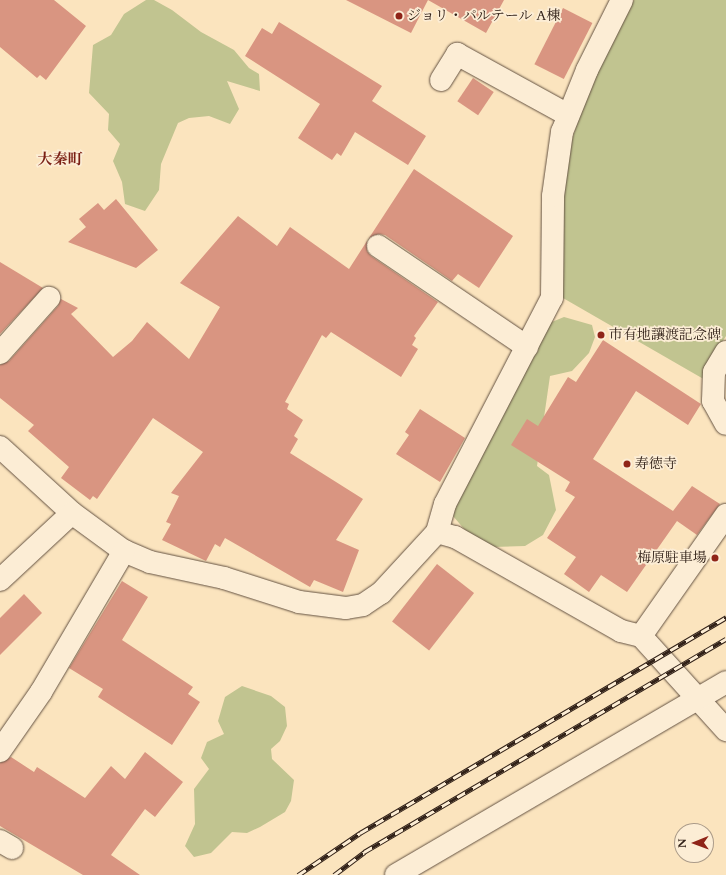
<!DOCTYPE html>
<meta charset="utf-8">
<style>
body{margin:0}
#map{position:relative;width:726px;height:875px;overflow:hidden;background:#fbe4be;font-family:Cardo,"Noto Serif JP",serif}
div>[style]{position:absolute}
.green>*{inset:0;background:#c1c490}
.building>*{inset:0;background:#d99581;transform-origin:0 0}
.roads{filter:drop-shadow(0 0 1px #645242) drop-shadow(0 0 1px #645242)}
.minor>*{height:22px;margin:-11px;padding:0 11px;transform-origin:11px;border-radius:11px;background:#fcedd5}
.rail>*{height:4.5px;margin-top:-2.25px;transform-origin:0;background:repeating-linear-gradient(90deg,#fcedd5 0 9px,#312118 0 18px);box-sizing:border-box;border-block:1px solid #312118}
.dots>*{width:11px;height:11px;translate:-50% -50%;box-sizing:border-box;border:2px solid #fcedd5;border-radius:50%}
span{translate:-50% -50%;white-space:nowrap;text-align:center;line-height:1.15;-webkit-text-stroke:3.5px #fcedd5;paint-order:stroke}
.poi-label{font-size:14px;color:#312118}
.left{translate:0 -50%;text-align:left}
.right{translate:-100% -50%;text-align:right}
.neighbourhood-label{font-size:15px;color:#7a1f14;font-weight:700}
.north{position:absolute;left:674px;top:823px;width:40px;height:40px;box-sizing:border-box;background:#fcedd5;border:1px solid #ab9b89;border-radius:50%;rotate:269deg;font-size:11px;font-weight:700;line-height:16px;text-align:center;color:#312118}
.north::after{content:'';display:block;margin:auto;width:14px;height:18px;background:#8f2418;clip-path:polygon(50% 0,100% 100%,50% 72%,0 100%)}
</style>
<div id="map">
<div class="green">
<i style="clip-path:polygon(146px 0,154px 0,172px 10px,201px 32px,234px 50px,249px 68px,259px 74px,260px 91px,227px 81px,239px 109px,230px 124px,209px 116px,189px 118px,178px 123px,161px 164px,159px 190px,145px 211px,125px 204px,122px 182px,113px 161px,120px 144px,108px 130px,109px 114px,89px 93px,93px 45px,111px 35px,124px 14px)"></i>
<i style="clip-path:polygon(634px 0,726px 0,726px 336px,706px 367px,707px 381px,563px 298px,561px 208px,569px 150px,586px 93px)"></i>
<i style="clip-path:polygon(564px 317px,592px 325px,595px 337px,589px 353px,572px 371px,550px 376px,537px 466px,549px 475px,556px 510px,543px 535px,525px 546px,492px 547px,471px 537px,453px 516px,458px 493px,547px 324px)"></i>
<i style="clip-path:polygon(242px 686px,271px 696px,285px 707px,287px 726px,280px 741px,271px 749px,272px 759px,294px 780px,291px 801px,285px 812px,260px 827px,247px 833px,232px 832px,211px 853px,194px 857px,185px 846px,195px 824px,194px 789px,209px 769px,201px 758px,207px 742px,224px 734px,218px 721px,225px 697px)"></i>
</div>
<div class="building">
<i style="clip-path:polygon(0 0,54px 0,86px 26px,46px 80px,40px 75px,37px 78px,0 47px)"></i>
<i style="clip-path:polygon(346px 0,504px 0,486px 33px,428px 0,411px 33px)"></i>
<i style="left:563px;top:8px;width:33px;height:63px;rotate:27deg"></i>
<i style="clip-path:polygon(279px 22px,382px 86px,372px 101px,426px 136px,408px 165px,355px 132px,341px 156px,337px 153px,332px 160px,298px 138px,320px 104px,245px 56px,262px 28px,272px 34px)"></i>
<i style="left:473px;top:78px;width:25px;height:28px;rotate:34deg"></i>
<i style="clip-path:polygon(414px 169px,513px 236px,479px 288px,458px 274px,452px 281px,385px 235px,379px 234px,369px 238px)"></i>
<i style="clip-path:polygon(116px 199px,158px 250px,136px 268px,68px 242px,86px 227px,79px 219px,98px 203px,104px 210px)"></i>
<i style="clip-path:polygon(238px 216px,277px 246px,290px 227px,349px 269px,367px 241px,367px 251px,371px 256px,438px 302px,414px 336px,416px 338px,412px 345px,418px 349px,401px 377px,331px 332px,326px 338px,322px 335px,285px 402px,289px 404px,287px 409px,303px 420px,294px 436px,298px 439px,290px 453px,363px 499px,336px 540px,359px 550px,343px 592px,314px 580px,310px 587px,225px 538px,220px 547px,215px 544px,206px 561px,162px 540px,171px 524px,166px 522px,179px 496px,171px 493px,203px 452px,153px 418px,97px 499px,93px 496px,90px 500px,61px 478px,69px 467px,28px 431px,34px 425px,0 398px,0 365px,9px 361px,58px 306px,61px 299px,78px 308px,71px 314px,113px 357px,132px 341px,147px 322px,189px 359px,220px 307px,180px 283px)"></i>
<i style="clip-path:polygon(0 262px,43px 288px,0 334px)"></i>
<i style="clip-path:polygon(603px 340px,701px 404px,688px 425px,636px 391px,593px 459px,673px 511px,692px 486px,720px 504px,697px 535px,677px 521px,627px 592px,601px 575px,589px 592px,564px 574px,576px 557px,547px 538px,575px 497px,565px 491px,570px 482px,511px 445px,527px 419px,538px 426px,568px 377px,576px 382px)"></i>
<i style="clip-path:polygon(420px 409px,465px 438px,440px 482px,396px 454px,409px 435px,405px 432px)"></i>
<i style="left:437px;top:564px;width:47px;height:73px;rotate:38deg"></i>
<i style="clip-path:polygon(122px 581px,148px 597px,122px 640px,193px 687px,188px 694px,200px 702px,172px 745px,98px 697px,103px 689px,69px 668px)"></i>
<i style="clip-path:polygon(24px 594px,42px 613px,0 655px,0 618px)"></i>
<i style="clip-path:polygon(145px 752px,183px 782px,155px 817px,145px 809px,111px 855px,140px 875px,83px 875px,0 826px,0 763px,11px 757px,34px 772px,37px 767px,85px 798px,111px 766px,125px 779px)"></i>
</div>
<div class="roads">
<div class="minor">
<i style="left:441px;top:80px;width:31px;rotate:-58deg"></i>
<i style="left:457px;top:54px;width:127px;rotate:28.8deg"></i>
<i style="left:378px;top:246px;width:180px;rotate:34.1deg"></i>
<i style="left:726px;top:352px;width:23px;rotate:121deg"></i>
<i style="left:714px;top:372px;width:29px;rotate:92deg"></i>
<i style="left:713px;top:401px;width:26px;rotate:61deg"></i>
<i style="left:0;top:353px;width:74px;rotate:-48.3deg"></i>
<i style="left:0;top:447px;width:98px;rotate:42.5deg"></i>
<i style="left:72px;top:513px;width:64px;rotate:36.2deg"></i>
<i style="left:124px;top:551px;width:28px;rotate:23deg"></i>
<i style="left:150px;top:562px;width:76px;rotate:12.2deg"></i>
<i style="left:224px;top:578px;width:79px;rotate:17.7deg"></i>
<i style="left:299px;top:602px;width:47px;rotate:7.3deg"></i>
<i style="left:346px;top:608px;width:17px;rotate:-10deg"></i>
<i style="left:363px;top:605px;width:22px;rotate:-34deg"></i>
<i style="left:381px;top:593px;width:83px;rotate:-47.4deg"></i>
<i style="left:437px;top:532px;width:29px;rotate:-74deg"></i>
<i style="left:445px;top:504px;width:232px;rotate:-62.6deg"></i>
<i style="left:552px;top:298px;width:102px;rotate:-89.4deg"></i>
<i style="left:553px;top:196px;width:65px;rotate:-82deg"></i>
<i style="left:562px;top:132px;width:67px;rotate:-68deg"></i>
<i style="left:587px;top:70px;width:78px;rotate:-63.4deg"></i>
<i style="left:437px;top:532px;width:19px;rotate:16deg"></i>
<i style="left:455px;top:537px;width:191px;rotate:29.5deg"></i>
<i style="left:621px;top:631px;width:21px;rotate:14deg"></i>
<i style="left:641px;top:636px;width:127px;rotate:47.9deg"></i>
<i style="left:0;top:580px;width:98px;rotate:-42.9deg"></i>
<i style="left:641px;top:636px;width:148px;rotate:-54.9deg"></i>
<i style="left:0;top:751px;width:72px;rotate:-55.2deg"></i>
<i style="left:41px;top:692px;width:164px;rotate:-59.5deg"></i>
<i style="left:0;top:841px;width:14px;rotate:30deg"></i>
<i style="left:396px;top:875px;width:382px;rotate:-30.3deg"></i>
</div>
</div>
<div class="rail">
<i style="left:298px;top:875px;width:75px;rotate:-34.1deg"></i>
<i style="left:360px;top:833px;width:425px;rotate:-30.5deg"></i>
<i style="left:334px;top:875px;width:38px;rotate:-37deg"></i>
<i style="left:364px;top:852px;width:420px;rotate:-30.5deg"></i>
</div>
<div class="dots">
<i style="left:399px;top:16px;background:#8f2418"></i>
<i style="left:601px;top:335px;background:#8f2418"></i>
<i style="left:627px;top:464px;background:#8f2418"></i>
<i style="left:715px;top:558px;background:#8f2418"></i>
</div>
<div class="poi-label">
<span class="left" style="left:407px;top:16px">ジョリ・パルテール A棟</span>
<span class="left" style="left:609px;top:335px">市有地讓渡記念碑</span>
<span class="left" style="left:635px;top:464px">寿徳寺</span>
<span class="right" style="left:707px;top:558px">梅原駐車場</span>
</div>
<div class="neighbourhood-label">
<span style="left:60px;top:160px">大秦町</span>
</div>
<div class="north">N</div>
</div>
